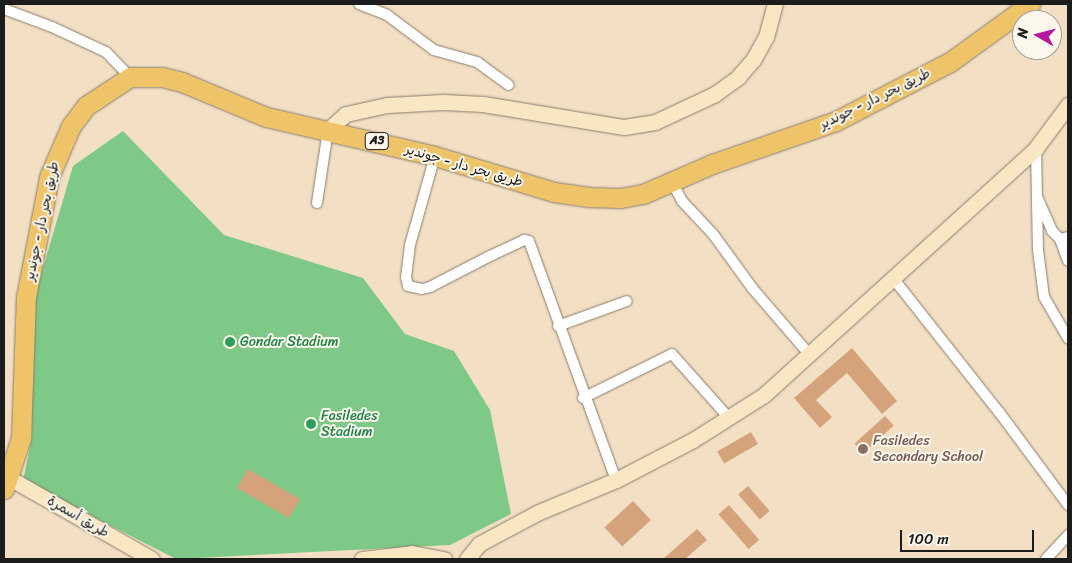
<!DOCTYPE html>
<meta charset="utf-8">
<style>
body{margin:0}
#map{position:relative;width:1072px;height:563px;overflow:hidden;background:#f3dfc3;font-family:Sriracha,"Playpen Sans Arabic",sans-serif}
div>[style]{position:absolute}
.green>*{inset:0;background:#7ec987}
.building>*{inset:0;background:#d4a27b;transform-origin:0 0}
.roads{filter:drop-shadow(0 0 1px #887e70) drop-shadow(0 0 1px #887e70)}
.street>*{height:10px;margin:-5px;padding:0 5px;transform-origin:5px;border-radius:5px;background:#fff}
.secondary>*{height:15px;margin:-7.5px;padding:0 7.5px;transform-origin:7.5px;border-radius:7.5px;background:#f9e7c3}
.highway>*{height:19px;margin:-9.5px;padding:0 9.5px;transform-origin:9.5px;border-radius:9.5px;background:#efc469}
.dots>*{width:14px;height:14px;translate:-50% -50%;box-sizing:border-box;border:2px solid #fbf7ec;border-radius:50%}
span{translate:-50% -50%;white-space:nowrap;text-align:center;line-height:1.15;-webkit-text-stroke:4px #fbf7ec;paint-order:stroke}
.shield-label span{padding:1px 4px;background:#fbf7ec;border:1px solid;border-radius:4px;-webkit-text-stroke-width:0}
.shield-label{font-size:12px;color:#1c1c1c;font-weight:700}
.street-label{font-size:14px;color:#1c1c1c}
.leisure-label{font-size:14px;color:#27864d}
.left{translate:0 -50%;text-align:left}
.education-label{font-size:14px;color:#785e54}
.frame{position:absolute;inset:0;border:5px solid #1c1c1c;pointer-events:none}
.north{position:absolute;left:1012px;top:10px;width:50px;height:50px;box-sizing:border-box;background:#fbf7ec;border:1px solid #a29f99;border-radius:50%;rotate:278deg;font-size:14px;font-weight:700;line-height:20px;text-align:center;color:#1c1c1c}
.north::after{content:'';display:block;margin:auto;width:18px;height:22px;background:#b5179e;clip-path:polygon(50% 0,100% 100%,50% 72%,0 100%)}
.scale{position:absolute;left:900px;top:530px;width:134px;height:22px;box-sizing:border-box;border:2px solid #1c1c1c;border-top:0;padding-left:6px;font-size:15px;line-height:18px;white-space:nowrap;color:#1c1c1c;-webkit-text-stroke:4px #fbf7ec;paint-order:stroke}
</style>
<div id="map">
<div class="green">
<i style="clip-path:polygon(123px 131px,224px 235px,363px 278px,405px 334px,454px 351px,490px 410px,511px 514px,450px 545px,176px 559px,23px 481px,32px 436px,30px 312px,73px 166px)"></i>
</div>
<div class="building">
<i style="clip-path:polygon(852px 348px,897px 401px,882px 414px,847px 373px,816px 400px,832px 417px,820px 428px,794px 398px)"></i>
<i style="left:885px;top:416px;width:13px;height:41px;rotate:48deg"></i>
<i style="left:751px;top:432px;width:14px;height:39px;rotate:60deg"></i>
<i style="left:248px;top:469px;width:60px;height:22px;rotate:30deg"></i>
<i style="left:748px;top:486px;width:33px;height:13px;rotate:49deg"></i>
<i style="left:633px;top:501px;width:26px;height:39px;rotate:47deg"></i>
<i style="left:729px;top:505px;width:46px;height:14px;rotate:49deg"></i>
<i style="clip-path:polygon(697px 529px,707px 540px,685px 559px,663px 559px)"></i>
</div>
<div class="roads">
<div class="street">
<i style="left:359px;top:4px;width:30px;rotate:21deg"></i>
<i style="left:387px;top:15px;width:59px;rotate:36.7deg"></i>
<i style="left:434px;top:50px;width:45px;rotate:15.6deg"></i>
<i style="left:477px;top:62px;width:39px;rotate:36deg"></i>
<i style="left:4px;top:9px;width:51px;rotate:20.6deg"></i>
<i style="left:52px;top:27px;width:60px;rotate:24.8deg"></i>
<i style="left:106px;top:52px;width:35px;rotate:46deg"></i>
<i style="left:1036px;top:148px;width:102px;rotate:88.9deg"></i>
<i style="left:1038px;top:250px;width:47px;rotate:82.7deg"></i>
<i style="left:1044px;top:297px;width:48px;rotate:59.7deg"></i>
<i style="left:435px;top:156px;width:92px;rotate:105.7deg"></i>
<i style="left:410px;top:245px;width:32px;rotate:97deg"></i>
<i style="left:406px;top:277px;width:9px;rotate:77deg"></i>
<i style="left:408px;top:286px;width:14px;rotate:12deg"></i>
<i style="left:422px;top:289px;width:8px;rotate:-14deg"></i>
<i style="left:430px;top:287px;width:68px;rotate:-27.3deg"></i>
<i style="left:490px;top:256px;width:38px;rotate:-25deg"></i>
<i style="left:524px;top:240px;width:5px;rotate:11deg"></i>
<i style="left:529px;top:241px;width:254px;rotate:70deg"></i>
<i style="left:672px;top:182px;width:21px;rotate:62deg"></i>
<i style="left:682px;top:201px;width:45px;rotate:46.8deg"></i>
<i style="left:713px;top:234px;width:68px;rotate:54deg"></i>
<i style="left:753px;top:289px;width:87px;rotate:49.2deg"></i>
<i style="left:1038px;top:199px;width:35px;rotate:66deg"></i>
<i style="left:1052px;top:231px;width:11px;rotate:45deg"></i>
<i style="left:1060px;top:239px;width:8px;rotate:-14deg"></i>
<i style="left:317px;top:203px;width:74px;rotate:-81.4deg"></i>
<i style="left:1060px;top:239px;width:23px;rotate:70deg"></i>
<i style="left:893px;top:278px;width:171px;rotate:51.7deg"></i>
<i style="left:999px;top:412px;width:116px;rotate:53.4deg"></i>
<i style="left:558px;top:326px;width:73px;rotate:-19.9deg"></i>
<i style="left:583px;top:398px;width:99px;rotate:-26.3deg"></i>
<i style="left:672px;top:354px;width:86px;rotate:48.3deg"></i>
<i style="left:1046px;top:559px;width:33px;rotate:-47deg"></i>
</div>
<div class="secondary">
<i style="left:328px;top:130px;width:24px;rotate:-42deg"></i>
<i style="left:346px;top:114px;width:42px;rotate:-12.4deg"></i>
<i style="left:387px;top:105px;width:56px;rotate:-3.1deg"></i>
<i style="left:443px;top:102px;width:40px;rotate:2.9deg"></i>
<i style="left:483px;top:104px;width:143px;rotate:9.3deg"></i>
<i style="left:624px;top:127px;width:31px;rotate:-9deg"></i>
<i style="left:655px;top:122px;width:66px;rotate:-25deg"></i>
<i style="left:715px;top:94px;width:29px;rotate:-36deg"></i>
<i style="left:738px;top:77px;width:23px;rotate:-49deg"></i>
<i style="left:753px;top:60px;width:26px;rotate:-61deg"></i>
<i style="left:766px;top:37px;width:34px;rotate:-75deg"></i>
<i style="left:4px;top:475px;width:170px;rotate:29.6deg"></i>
<i style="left:362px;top:559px;width:50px;rotate:-6.8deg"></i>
<i style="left:412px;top:553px;width:33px;rotate:11deg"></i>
<i style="left:467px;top:559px;width:19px;rotate:-51deg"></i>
<i style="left:479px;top:544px;width:68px;rotate:-28.1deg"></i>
<i style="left:539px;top:512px;width:83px;rotate:-22.6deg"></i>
<i style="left:616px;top:480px;width:87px;rotate:-27.5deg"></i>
<i style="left:693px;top:440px;width:84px;rotate:-32.4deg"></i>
<i style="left:764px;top:395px;width:367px;rotate:-42.2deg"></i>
<i style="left:1036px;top:148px;width:54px;rotate:-53.3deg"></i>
</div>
<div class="highway">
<i style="left:4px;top:489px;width:54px;rotate:-71.6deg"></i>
<i style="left:21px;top:438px;width:141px;rotate:-88deg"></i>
<i style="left:26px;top:297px;width:122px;rotate:-79.1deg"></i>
<i style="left:49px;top:177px;width:56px;rotate:-66.7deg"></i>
<i style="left:71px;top:126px;width:25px;rotate:-53deg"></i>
<i style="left:86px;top:106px;width:53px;rotate:-33.4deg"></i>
<i style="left:130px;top:77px;width:32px"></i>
<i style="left:162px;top:77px;width:21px;rotate:14deg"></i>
<i style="left:182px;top:82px;width:91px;rotate:22.6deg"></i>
<i style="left:266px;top:117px;width:173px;rotate:13deg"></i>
<i style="left:435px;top:156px;width:124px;rotate:16.8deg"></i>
<i style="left:554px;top:192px;width:34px;rotate:8deg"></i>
<i style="left:588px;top:197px;width:32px;rotate:2deg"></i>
<i style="left:620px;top:198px;width:23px;rotate:-10deg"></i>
<i style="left:643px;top:194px;width:75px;rotate:-23.5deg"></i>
<i style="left:712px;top:164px;width:131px;rotate:-19.1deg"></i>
<i style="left:836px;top:121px;width:128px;rotate:-27.4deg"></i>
<i style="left:950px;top:62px;width:99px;rotate:-35.9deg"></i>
</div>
</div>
<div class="dots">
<i style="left:230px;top:342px;background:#2e9e5b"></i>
<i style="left:311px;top:424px;background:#2e9e5b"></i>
<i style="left:863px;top:449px;background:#8d6e63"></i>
</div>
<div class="shield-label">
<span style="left:377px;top:141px">A3</span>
</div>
<div class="street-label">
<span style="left:875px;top:99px;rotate:-26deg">طريق بحر دار - جوندير</span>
<span style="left:464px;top:166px;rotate:16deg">طريق بحر دار - جوندير</span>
<span style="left:42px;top:221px;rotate:-78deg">طريق بحر دار - جوندير</span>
<span style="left:78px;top:517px;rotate:30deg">طريق أسمرة</span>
</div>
<div class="leisure-label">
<span class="left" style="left:240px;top:342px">Gondar Stadium</span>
<span class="left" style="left:321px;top:424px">Fasiledes<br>Stadium</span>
</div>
<div class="education-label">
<span class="left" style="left:873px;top:449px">Fasiledes<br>Secondary School</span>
</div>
<div class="frame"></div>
<div class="north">N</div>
<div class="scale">100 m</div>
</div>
